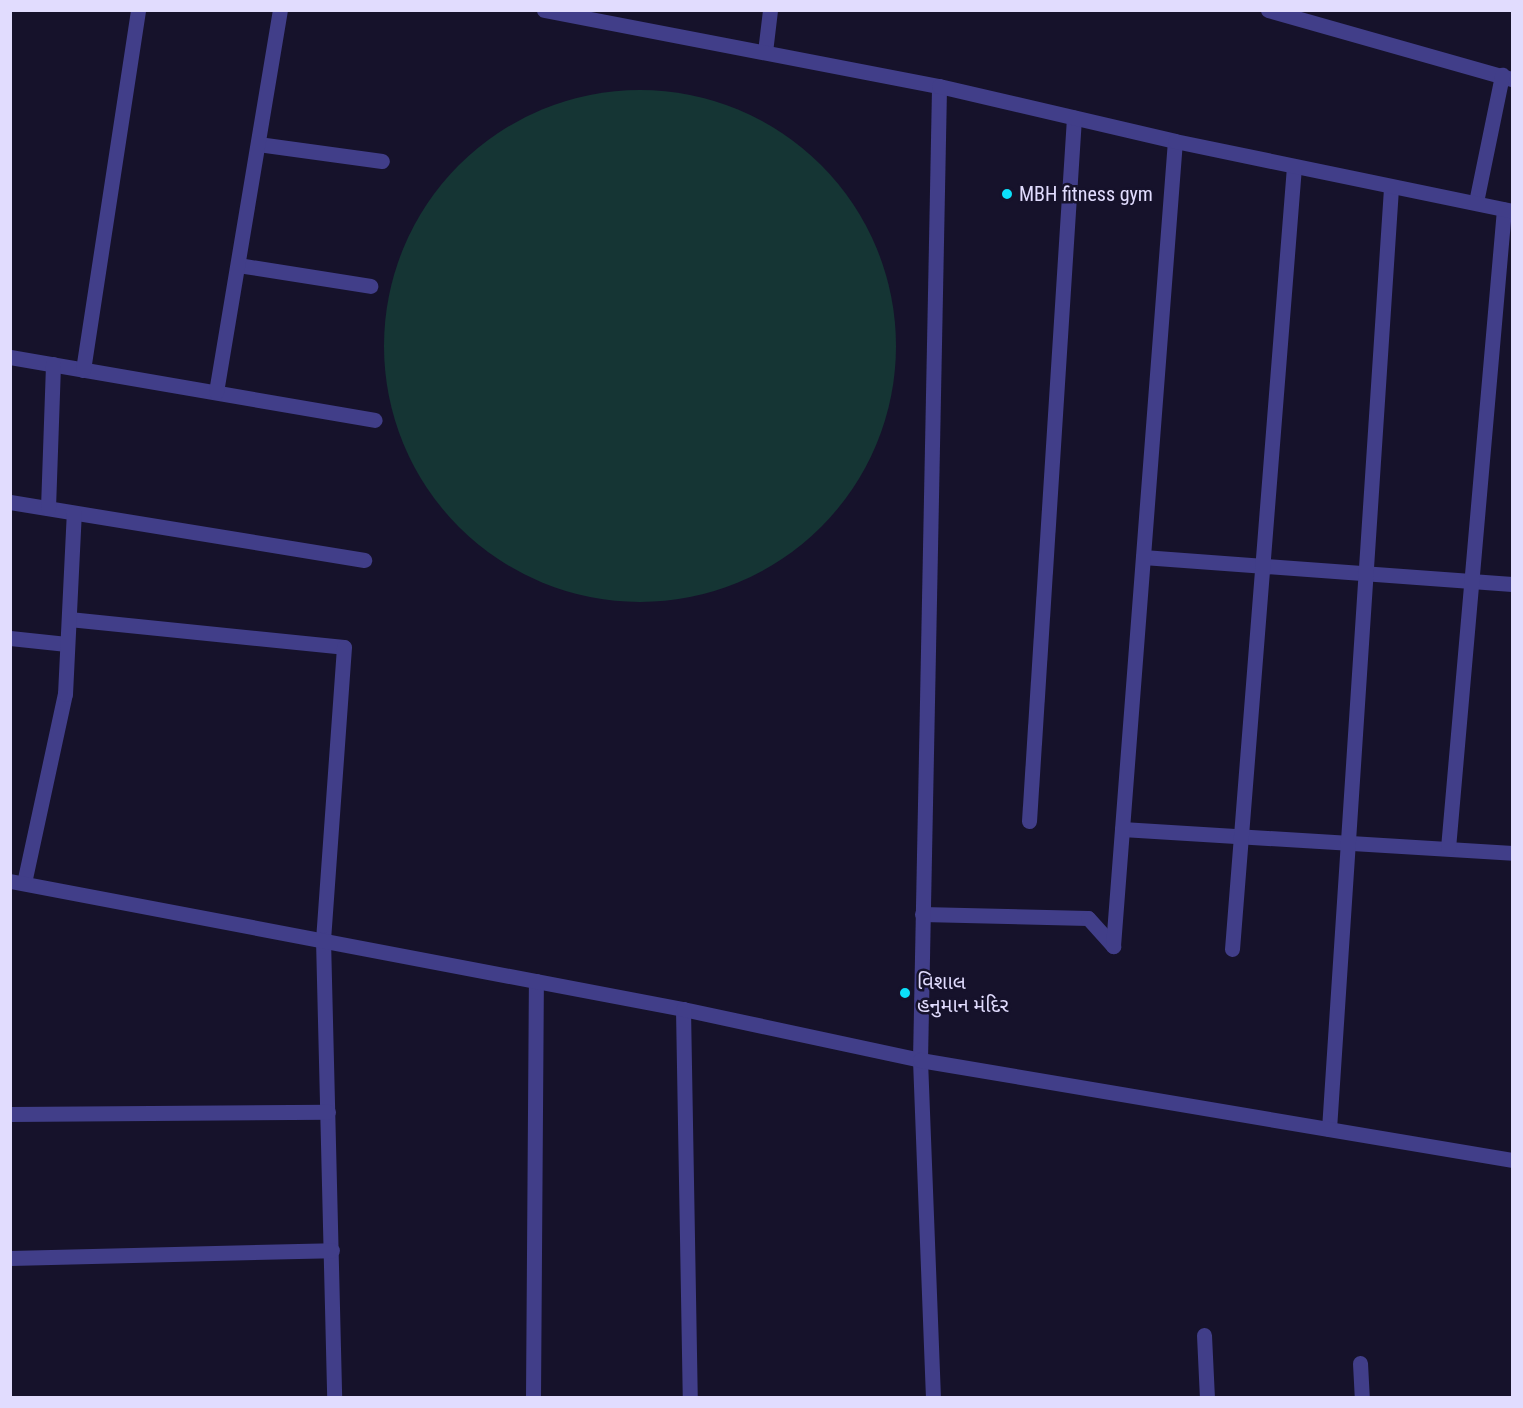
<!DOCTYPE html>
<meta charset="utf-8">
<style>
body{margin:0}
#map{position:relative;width:1523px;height:1408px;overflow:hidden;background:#16122b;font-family:"Roboto Condensed","Noto Sans Gujarati",sans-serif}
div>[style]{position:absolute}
.green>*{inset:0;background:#153534}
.round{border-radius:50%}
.minor>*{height:15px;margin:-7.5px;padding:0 7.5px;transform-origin:7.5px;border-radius:7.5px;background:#413e89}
.tertiary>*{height:15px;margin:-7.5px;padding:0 7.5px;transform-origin:7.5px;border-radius:7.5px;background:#413e89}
.dots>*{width:16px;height:16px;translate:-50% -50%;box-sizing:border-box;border:3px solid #16122b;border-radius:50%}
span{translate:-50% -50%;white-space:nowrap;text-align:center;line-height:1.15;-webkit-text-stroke:5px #16122b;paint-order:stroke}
.poi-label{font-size:20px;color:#e1dcfe}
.left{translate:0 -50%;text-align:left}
.frame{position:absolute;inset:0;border:12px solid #e1dcfe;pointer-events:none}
</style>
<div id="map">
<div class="green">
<i class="round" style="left:384px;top:90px;width:512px;height:512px"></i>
</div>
<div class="minor">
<i style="left:1268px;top:10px;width:254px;rotate:15.8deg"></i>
<i style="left:765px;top:52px;width:42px;rotate:-83.2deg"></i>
<i style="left:258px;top:144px;width:125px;rotate:7.8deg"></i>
<i style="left:1476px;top:202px;width:130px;rotate:-78.4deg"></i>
<i style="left:238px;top:265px;width:134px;rotate:9deg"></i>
<i style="left:10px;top:357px;width:370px;rotate:9.8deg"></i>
<i style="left:83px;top:370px;width:364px;rotate:-81.3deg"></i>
<i style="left:216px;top:392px;width:387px;rotate:-80.5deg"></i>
<i style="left:10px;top:502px;width:359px;rotate:9.3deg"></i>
<i style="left:48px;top:508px;width:144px;rotate:-88deg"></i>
<i style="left:1143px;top:557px;width:370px;rotate:4.2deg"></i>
<i style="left:69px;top:619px;width:276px;rotate:5.8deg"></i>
<i style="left:344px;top:647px;width:293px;rotate:94.1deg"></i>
<i style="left:323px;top:939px;width:459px;rotate:88.6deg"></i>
<i style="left:10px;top:638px;width:57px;rotate:6deg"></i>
<i style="left:1029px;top:821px;width:705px;rotate:-86.34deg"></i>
<i style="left:1122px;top:829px;width:391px;rotate:3.5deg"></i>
<i style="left:1448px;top:848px;width:641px;rotate:-84.99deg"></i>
<i style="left:24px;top:883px;width:193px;rotate:-77.8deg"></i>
<i style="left:65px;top:694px;width:181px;rotate:-87.2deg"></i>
<i style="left:922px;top:914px;width:166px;rotate:1.4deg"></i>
<i style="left:1088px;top:918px;width:38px;rotate:48deg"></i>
<i style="left:1113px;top:946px;width:807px;rotate:-85.6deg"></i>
<i style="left:1232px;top:949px;width:784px;rotate:-85.47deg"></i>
<i style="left:683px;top:1009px;width:389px;rotate:89deg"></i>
<i style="left:10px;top:1114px;width:318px;rotate:-0.4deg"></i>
<i style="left:1329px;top:1129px;width:944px;rotate:-86.23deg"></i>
<i style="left:10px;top:1258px;width:322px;rotate:-1.4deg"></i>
<i style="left:1204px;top:1335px;width:63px;rotate:87.3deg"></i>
<i style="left:1360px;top:1363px;width:35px;rotate:87deg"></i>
<i style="left:533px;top:1398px;width:417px;rotate:-89.6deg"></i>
<i style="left:933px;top:1398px;width:338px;rotate:-92.2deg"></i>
<i style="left:920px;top:1060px;width:974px;rotate:-88.88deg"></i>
</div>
<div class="tertiary">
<i style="left:544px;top:10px;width:402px;rotate:10.9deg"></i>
<i style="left:939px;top:86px;width:242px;rotate:13.1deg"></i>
<i style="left:1175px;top:141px;width:344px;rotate:11.7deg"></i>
<i style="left:10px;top:881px;width:685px;rotate:10.77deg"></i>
<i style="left:683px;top:1009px;width:242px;rotate:12.1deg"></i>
<i style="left:920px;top:1060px;width:600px;rotate:9.59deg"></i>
</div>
<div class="dots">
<i style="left:1007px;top:194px;background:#0ce0fa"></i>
<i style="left:905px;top:993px;background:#0ce0fa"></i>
</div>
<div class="poi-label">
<span class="left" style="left:1019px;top:194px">MBH fitness gym</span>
<span class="left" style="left:917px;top:994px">વિશાલ<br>હનુમાન મંદિર</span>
</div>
<div class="frame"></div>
</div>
